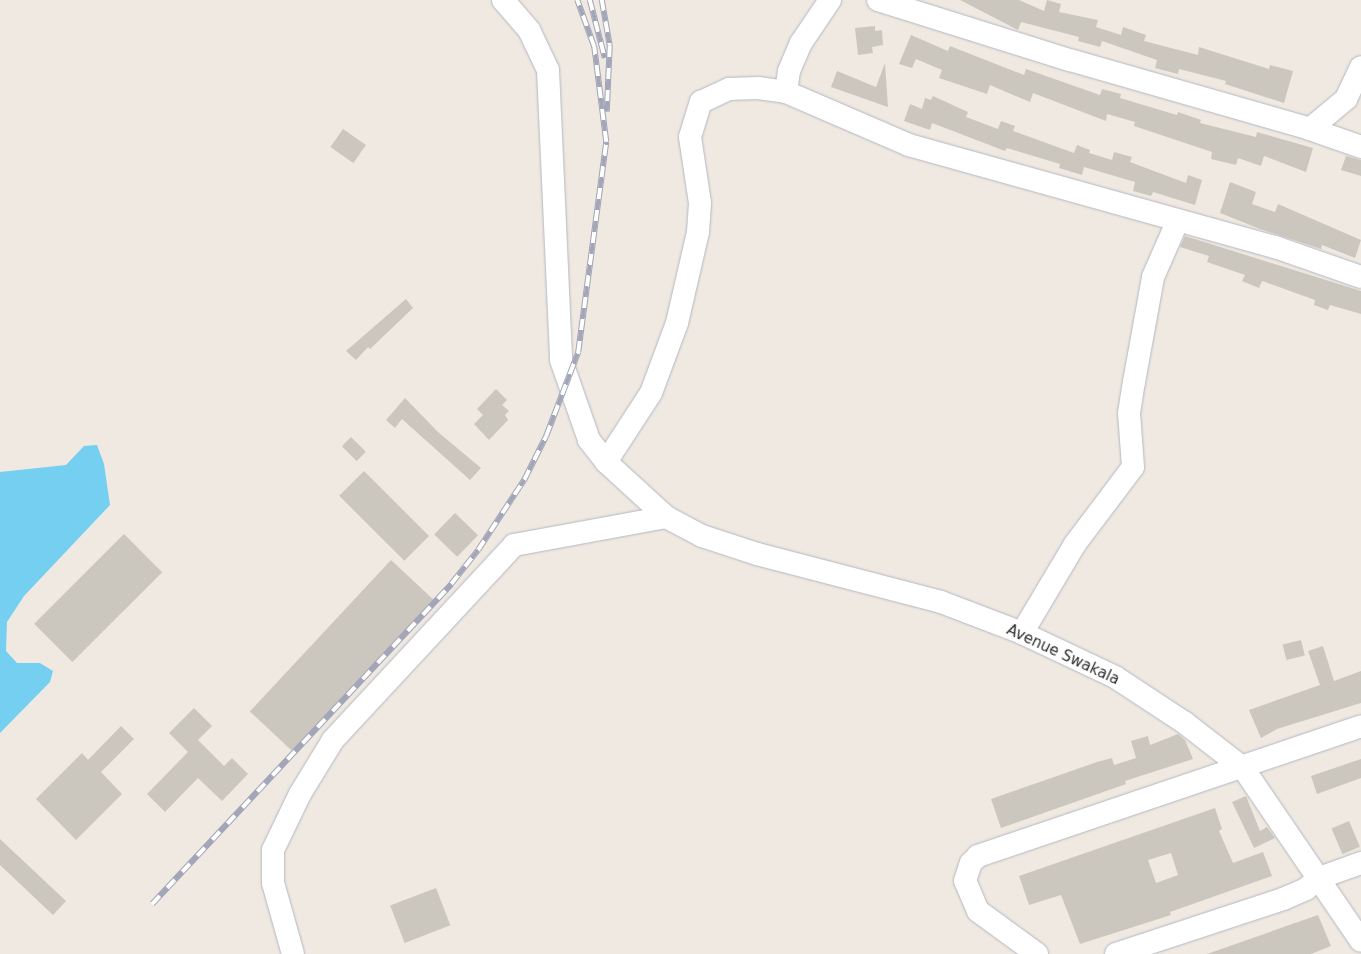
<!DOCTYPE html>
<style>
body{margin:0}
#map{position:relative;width:1361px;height:954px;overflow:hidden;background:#efe9e1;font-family:"DejaVu Sans",sans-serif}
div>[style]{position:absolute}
.water>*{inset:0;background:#75cff0}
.building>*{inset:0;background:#cbc7bf;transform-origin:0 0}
.roads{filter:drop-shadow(0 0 1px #b4b7c1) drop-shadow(0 0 1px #b4b7c1)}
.minor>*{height:22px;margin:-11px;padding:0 11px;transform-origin:11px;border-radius:11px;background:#fff}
.rail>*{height:5.5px;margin-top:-2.75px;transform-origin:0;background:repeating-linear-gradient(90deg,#fff 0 11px,#a3a6b8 0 22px);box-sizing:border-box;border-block:1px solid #a3a6b8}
span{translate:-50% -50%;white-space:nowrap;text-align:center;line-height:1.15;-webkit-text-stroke:4px #fff;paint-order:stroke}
.street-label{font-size:15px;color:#2e2e2e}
</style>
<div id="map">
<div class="water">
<i style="clip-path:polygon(97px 445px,104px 464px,110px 505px,24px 596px,7px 622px,6px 651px,17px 663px,40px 663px,53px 671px,50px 682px,0 733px,0 472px,66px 465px,84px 446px)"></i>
</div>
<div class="building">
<i style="clip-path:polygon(960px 0,1019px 0,1044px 11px,1047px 0,1061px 4px,1059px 12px,1098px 20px,1096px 27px,1121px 35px,1123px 27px,1146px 35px,1144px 41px,1198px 55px,1199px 47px,1269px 69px,1270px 65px,1293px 71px,1284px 103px,1225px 84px,1226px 81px,1179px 69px,1178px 74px,1155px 68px,1157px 60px,1102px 41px,1100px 47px,1078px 41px,1079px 37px,1021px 22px,1018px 30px)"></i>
<i style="clip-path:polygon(875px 26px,875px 31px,882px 30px,883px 45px,872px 47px,873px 53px,858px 55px,855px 28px)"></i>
<i style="clip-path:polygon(911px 35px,948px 51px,950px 46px,1024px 75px,1026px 69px,1100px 95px,1102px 89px,1121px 94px,1120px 98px,1177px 115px,1178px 112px,1201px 120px,1200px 123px,1256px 137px,1257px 132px,1313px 148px,1306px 172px,1264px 156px,1261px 166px,1238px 158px,1236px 165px,1211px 159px,1212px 152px,1134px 126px,1135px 122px,1107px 114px,1106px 121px,1033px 93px,1030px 102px,990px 85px,987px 94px,939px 78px,942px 70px,916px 59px,912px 68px,899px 64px)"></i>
<i style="clip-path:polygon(885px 63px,888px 107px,831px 87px,837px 71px,876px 87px)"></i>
<i style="clip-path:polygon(933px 96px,968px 112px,966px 117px,998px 129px,1001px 121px,1015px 126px,1013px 131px,1074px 153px,1077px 145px,1090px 150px,1089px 153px,1112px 160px,1114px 152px,1132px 157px,1130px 162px,1186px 183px,1188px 175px,1202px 180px,1195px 205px,1153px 192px,1151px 196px,1133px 191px,1135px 182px,1084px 167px,1082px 175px,1059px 168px,1060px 164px,1007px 148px,1005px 151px,932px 123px,930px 130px,904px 121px,910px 104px,922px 109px,925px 98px,931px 100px)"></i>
<i style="left:343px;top:129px;width:28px;height:22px;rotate:35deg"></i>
<i style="clip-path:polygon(1346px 156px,1361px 160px,1361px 176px,1341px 170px)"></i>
<i style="clip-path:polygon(1230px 182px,1256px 192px,1252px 204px,1275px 212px,1278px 204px,1361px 240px,1355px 258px,1322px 245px,1321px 249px,1260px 229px,1220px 213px)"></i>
<i style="clip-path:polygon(1185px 236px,1361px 291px,1361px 314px,1330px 305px,1328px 310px,1314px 305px,1315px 300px,1262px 281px,1259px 288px,1242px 281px,1245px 275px,1207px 262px,1209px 256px,1180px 247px)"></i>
<i style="clip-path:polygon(406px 299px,413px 308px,370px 349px,368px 347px,356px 360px,346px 351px)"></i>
<i style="clip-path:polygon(496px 389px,507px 400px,502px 405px,509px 411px,505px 415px,508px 420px,489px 440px,474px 424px,483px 415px,477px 409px)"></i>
<i style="clip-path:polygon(405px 398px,438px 432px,481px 468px,470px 480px,402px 419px,395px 428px,386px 420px)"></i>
<i style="left:351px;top:437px;width:21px;height:13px;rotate:45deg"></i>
<i style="left:364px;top:471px;width:92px;height:35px;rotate:45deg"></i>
<i style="left:455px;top:513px;width:32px;height:30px;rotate:44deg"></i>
<i style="left:124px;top:534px;width:54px;height:127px;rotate:45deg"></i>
<i style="left:391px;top:560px;width:59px;height:207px;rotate:43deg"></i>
<i style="left:1301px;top:640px;width:16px;height:19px;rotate:76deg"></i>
<i style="clip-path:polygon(1323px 646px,1334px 681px,1361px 671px,1361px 703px,1277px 729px,1261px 738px,1249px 710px,1320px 685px,1308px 651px)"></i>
<i style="clip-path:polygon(194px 708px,212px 726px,198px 740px,224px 766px,232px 758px,248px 774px,222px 801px,198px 778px,165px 812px,147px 794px,188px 752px,169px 733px)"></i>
<i style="clip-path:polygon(121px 726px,134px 739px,101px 772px,122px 794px,76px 840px,36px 799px,82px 753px,88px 760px)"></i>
<i style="clip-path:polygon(1178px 734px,1185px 740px,1193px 759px,1125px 781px,1126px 784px,1001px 828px,991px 799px,1097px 762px,1112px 758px,1114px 765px,1136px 758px,1131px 741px,1148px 736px,1150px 745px)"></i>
<i style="clip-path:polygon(1361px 759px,1361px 778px,1317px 794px,1311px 776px)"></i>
<i style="clip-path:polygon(1246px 796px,1260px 831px,1267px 827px,1275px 838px,1254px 848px,1232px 802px)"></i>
<i style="clip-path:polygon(evenodd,1215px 808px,1222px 829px,1219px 831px,1233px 863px,1263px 852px,1272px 876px,1170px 912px,1171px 915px,1080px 944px,1061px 895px,1029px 905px,1019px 876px,1215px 808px,1171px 853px,1178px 875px,1156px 883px,1148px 860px,1171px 853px)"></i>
<i style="left:1349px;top:821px;width:28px;height:19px;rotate:67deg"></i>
<i style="clip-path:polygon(0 839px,66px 901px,53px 915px,0 865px)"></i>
<i style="left:436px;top:888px;width:40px;height:49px;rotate:69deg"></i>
<i style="clip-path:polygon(1318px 915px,1331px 946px,1311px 954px,1207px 954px)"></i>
</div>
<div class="roads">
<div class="minor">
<i style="left:503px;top:0;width:40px;rotate:49deg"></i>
<i style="left:529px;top:30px;width:44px;rotate:64.6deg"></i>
<i style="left:548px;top:70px;width:290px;rotate:87.4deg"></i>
<i style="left:561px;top:360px;width:85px;rotate:70.7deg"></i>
<i style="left:589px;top:440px;width:28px;rotate:52deg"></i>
<i style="left:606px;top:462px;width:81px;rotate:42.5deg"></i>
<i style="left:666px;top:517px;width:41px;rotate:27.8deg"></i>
<i style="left:702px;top:536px;width:58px;rotate:18.1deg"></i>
<i style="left:757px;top:554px;width:190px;rotate:14.6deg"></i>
<i style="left:941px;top:602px;width:87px;rotate:20.9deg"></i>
<i style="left:1022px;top:633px;width:103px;rotate:25.3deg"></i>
<i style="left:1115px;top:677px;width:84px;rotate:33.3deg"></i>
<i style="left:1185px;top:723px;width:73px;rotate:37.8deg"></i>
<i style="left:1243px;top:768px;width:209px;rotate:55.7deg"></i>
<i style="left:878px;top:0;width:201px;rotate:17.4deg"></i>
<i style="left:1070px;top:60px;width:250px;rotate:16deg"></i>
<i style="left:1310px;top:129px;width:54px;rotate:19.4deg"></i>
<i style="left:786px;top:92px;width:21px;rotate:-82deg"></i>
<i style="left:789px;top:71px;width:30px;rotate:-67deg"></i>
<i style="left:801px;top:43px;width:52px;rotate:-56deg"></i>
<i style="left:1310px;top:129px;width:47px;rotate:-39.8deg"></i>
<i style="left:1346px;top:99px;width:35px;rotate:-65deg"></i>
<i style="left:606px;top:462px;width:82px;rotate:-56.9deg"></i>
<i style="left:651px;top:393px;width:75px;rotate:-69.6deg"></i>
<i style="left:677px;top:323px;width:93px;rotate:-77deg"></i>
<i style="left:698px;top:232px;width:29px;rotate:-86deg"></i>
<i style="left:700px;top:203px;width:67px;rotate:-98.6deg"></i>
<i style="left:690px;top:137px;width:37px;rotate:-73deg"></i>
<i style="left:701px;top:102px;width:31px;rotate:-25deg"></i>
<i style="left:729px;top:89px;width:29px;rotate:-2deg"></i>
<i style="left:758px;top:88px;width:28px;rotate:8deg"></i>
<i style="left:786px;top:92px;width:134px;rotate:23.3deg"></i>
<i style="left:909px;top:145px;width:380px;rotate:15.6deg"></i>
<i style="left:1275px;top:247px;width:91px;rotate:19.2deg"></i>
<i style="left:1022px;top:633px;width:104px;rotate:-59.2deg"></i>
<i style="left:1075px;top:544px;width:96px;rotate:-53deg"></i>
<i style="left:1133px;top:467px;width:54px;rotate:-94.2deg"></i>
<i style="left:1129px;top:413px;width:31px;rotate:-81deg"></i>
<i style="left:1134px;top:382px;width:107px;rotate:-79.7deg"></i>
<i style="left:1153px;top:277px;width:62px;rotate:-66.3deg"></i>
<i style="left:293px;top:954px;width:74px;rotate:-105.7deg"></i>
<i style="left:273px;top:883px;width:33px;rotate:-90deg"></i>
<i style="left:273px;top:850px;width:62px;rotate:-64.3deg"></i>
<i style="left:300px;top:794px;width:63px;rotate:-58.6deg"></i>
<i style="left:333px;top:740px;width:266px;rotate:-47.1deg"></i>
<i style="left:514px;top:545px;width:155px;rotate:-10.4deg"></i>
<i style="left:1037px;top:954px;width:73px;rotate:-143.9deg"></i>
<i style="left:978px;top:911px;width:33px;rotate:-113deg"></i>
<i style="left:965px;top:881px;width:19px;rotate:-72deg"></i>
<i style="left:971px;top:863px;width:10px;rotate:-45deg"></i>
<i style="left:978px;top:856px;width:404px;rotate:-18.7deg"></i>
<i style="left:1116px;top:954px;width:176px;rotate:-18.2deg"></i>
<i style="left:1283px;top:899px;width:25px;rotate:-23deg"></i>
<i style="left:1306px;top:889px;width:17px;rotate:-40deg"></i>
<i style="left:1319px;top:878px;width:45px;rotate:-19.7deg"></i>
</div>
</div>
<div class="rail">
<i style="left:590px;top:0;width:60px;rotate:75.5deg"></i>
<i style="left:602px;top:0;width:47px;rotate:80.1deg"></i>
<i style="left:610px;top:46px;width:66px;rotate:92.6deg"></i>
<i style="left:152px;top:904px;width:438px;rotate:-46.9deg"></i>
<i style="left:451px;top:584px;width:43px;rotate:-51.5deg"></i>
<i style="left:478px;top:550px;width:84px;rotate:-56.7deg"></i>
<i style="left:524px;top:480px;width:49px;rotate:-63.4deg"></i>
<i style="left:546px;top:436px;width:90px;rotate:-69.1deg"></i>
<i style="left:578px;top:352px;width:212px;rotate:-82.4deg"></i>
<i style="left:606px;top:142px;width:96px;rotate:-97.2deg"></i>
<i style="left:594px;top:47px;width:50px;rotate:-109.9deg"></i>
</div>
<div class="street-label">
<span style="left:1063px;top:655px;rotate:25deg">Avenue Swakala</span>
</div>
</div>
